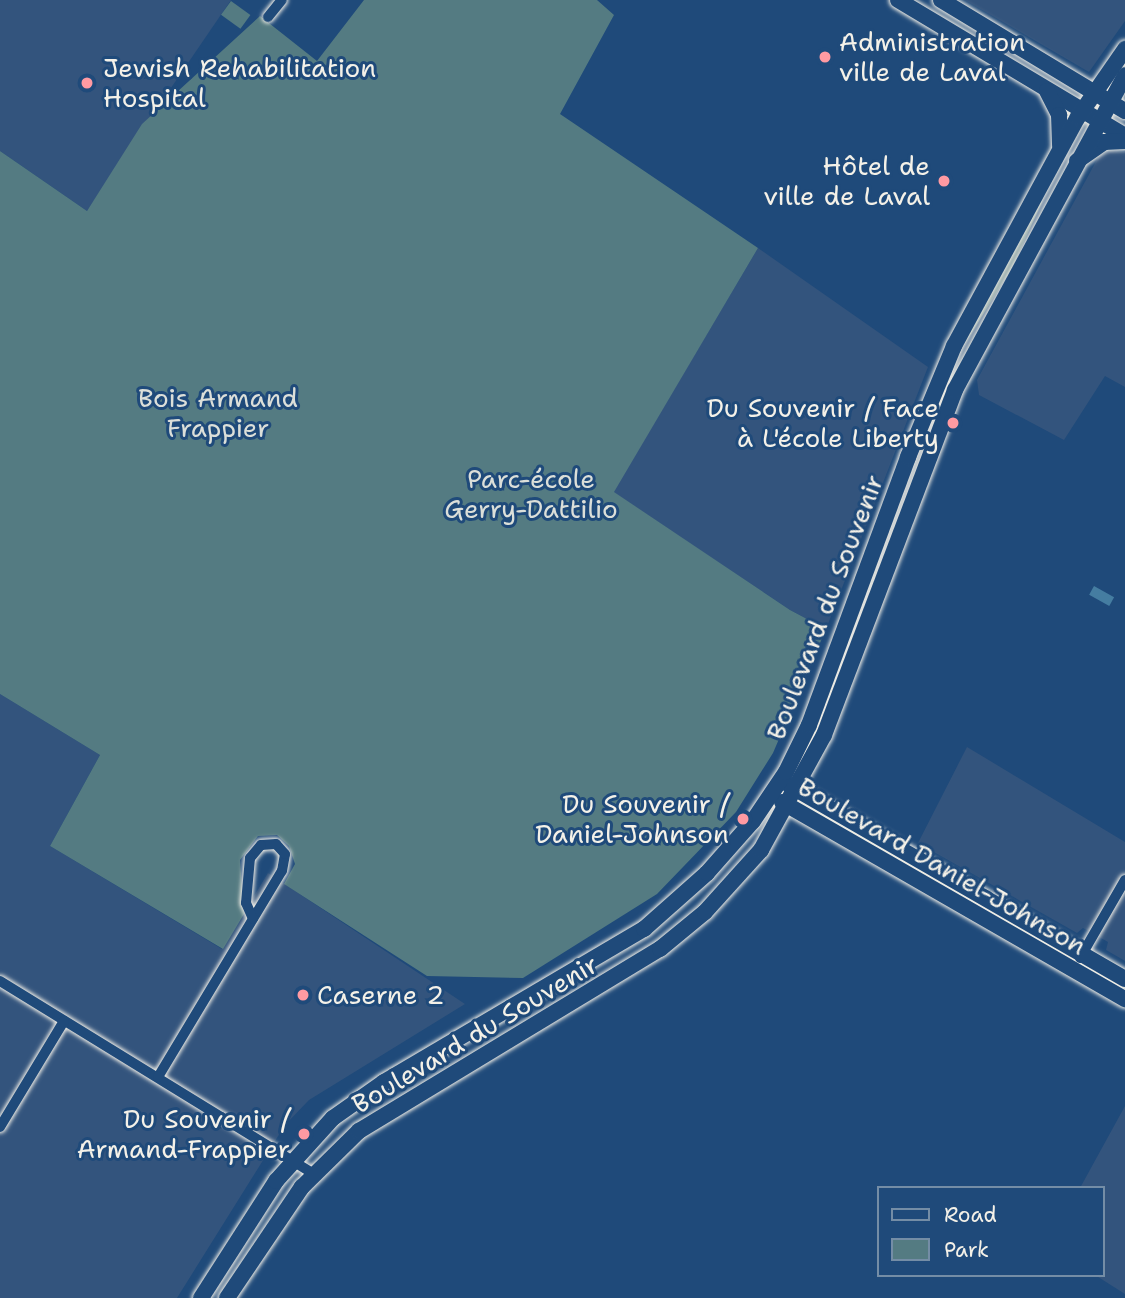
<!DOCTYPE html>
<meta charset="utf-8">
<style>
body{margin:0}
#map{position:relative;width:1125px;height:1298px;overflow:hidden;background:#1f4a7a;font-family:"Shantell Sans",sans-serif}
div>[style]{position:absolute}
.built>*{inset:0;background:#33547d}
.green>*{inset:0;background:#547b82;transform-origin:0 0}
.water>*{inset:0;background:#457da1;transform-origin:0 0}
.roads{filter:drop-shadow(0 0 2px #f4f1e8) drop-shadow(0 0 2px #f4f1e8)}
.street>*{height:10px;margin:-5px;padding:0 5px;transform-origin:5px;border-radius:5px;background:#1f4a7a}
.secondary>*{height:16px;margin:-8px;padding:0 8px;transform-origin:8px;border-radius:8px;background:#1f4a7a}
.dots>*{width:19px;height:19px;translate:-50% -50%;box-sizing:border-box;border:4px solid #1f4a7a;border-radius:50%}
span{translate:-50% -50%;white-space:nowrap;text-align:center;line-height:1.15;-webkit-text-stroke:6px #1f4a7a;paint-order:stroke}
.poi-label{font-size:26px;color:#f4f1e8}
.left{translate:0 -50%;text-align:left}
.right{translate:-100% -50%;text-align:right}
.park-label{font-size:26px;color:#dcdfd9}
.street-label{font-size:26px;color:#f4f1e8}
.legend{position:absolute;left:877px;top:1186px;width:228px;height:91px;box-sizing:border-box;background:#1f4a7a;border:2px solid #748da6;margin:0;padding:9px 12px;list-style:none;font-size:21px;color:#f4f1e8}
.legend li{display:flex;align-items:center;gap:14px;height:35px}
.legend b{width:35px;border:2px solid #748da6}
</style>
<div id="map">
<div class="built">
<i style="clip-path:polygon(0 0,231px 0,87px 211px,0 151px)"></i>
<i style="clip-path:polygon(965px 0,1125px 0,1125px 21px,1089px 72px)"></i>
<i style="clip-path:polygon(1111px 151px,1125px 152px,1125px 387px,1105px 376px,1064px 440px,979px 395px,977px 380px,1099px 156px)"></i>
<i style="clip-path:polygon(758px 248px,928px 367px,826px 629px,790px 610px,613px 492px)"></i>
<i style="clip-path:polygon(0 694px,100px 755px,50px 846px,222px 949px,268px 873px,465px 1004px,309px 1100px,285px 1125px,177px 1298px,0 1298px)"></i>
<i style="clip-path:polygon(967px 747px,1125px 842px,1125px 961px,1106px 950px,1108px 942px,1083px 928px,1077px 933px,918px 843px)"></i>
<i style="clip-path:polygon(1125px 1106px,1125px 1294px,1095px 1275px,1102px 1275px,1102px 1188px,1080px 1188px)"></i>
</div>
<div class="green">
<i style="clip-path:polygon(364px 0,597px 0,614px 15px,560px 114px,758px 248px,614px 492px,790px 610px,826px 629px,773px 753px,736px 812px,657px 894px,523px 978px,427px 976px,284px 884px,295px 864px,289px 846px,277px 835px,258px 836px,240px 860px,244px 914px,223px 949px,50px 846px,100px 755px,0 694px,0 151px,87px 211px,142px 124px,260px 16px,317px 61px)"></i>
<i style="left:231px;top:1px;width:24px;height:17px;rotate:36deg"></i>
<i style="clip-path:polygon(1042px 202px,1012px 268px,961px 350px,1040px 201px)"></i>
<i style="clip-path:polygon(814px 807px,1023px 929px,982px 910px,811px 812px)"></i>
</div>
<div class="water">
<i style="left:1094px;top:586px;width:23px;height:10px;rotate:29deg"></i>
</div>
<div class="roads">
<div class="street">
<i style="left:268px;top:17px;width:22px;rotate:-51deg"></i>
<i style="left:1080px;top:958px;width:90px;rotate:-60deg"></i>
<i style="left:0;top:981px;width:369px;rotate:31.6deg"></i>
<i style="left:158px;top:1077px;width:240px;rotate:-59deg"></i>
<i style="left:282px;top:871px;width:17px;rotate:-80deg"></i>
<i style="left:285px;top:854px;width:13px;rotate:-132deg"></i>
<i style="left:276px;top:844px;width:15px;rotate:176deg"></i>
<i style="left:261px;top:845px;width:17px;rotate:130deg"></i>
<i style="left:250px;top:858px;width:45px;rotate:95.1deg"></i>
<i style="left:246px;top:903px;width:17px;rotate:66deg"></i>
<i style="left:0;top:1127px;width:124px;rotate:-58.9deg"></i>
</div>
<div class="secondary">
<i style="left:898px;top:0;width:265px;rotate:30.9deg"></i>
<i style="left:941px;top:0;width:215px;rotate:31.1deg"></i>
<i style="left:1047px;top:91px;width:27px;rotate:63deg"></i>
<i style="left:1059px;top:115px;width:31px;rotate:88deg"></i>
<i style="left:1077px;top:161px;width:33px;rotate:-35deg"></i>
<i style="left:1104px;top:142px;width:21px;rotate:-3deg"></i>
<i style="left:789px;top:785px;width:388px;rotate:30deg"></i>
<i style="left:782px;top:802px;width:396px;rotate:29.9deg"></i>
<i style="left:201px;top:1298px;width:139px;rotate:-57.3deg"></i>
<i style="left:276px;top:1181px;width:85px;rotate:-47.9deg"></i>
<i style="left:333px;top:1118px;width:62px;rotate:-35.2deg"></i>
<i style="left:384px;top:1082px;width:302px;rotate:-30.5deg"></i>
<i style="left:644px;top:929px;width:84px;rotate:-41.6deg"></i>
<i style="left:707px;top:873px;width:69px;rotate:-48.5deg"></i>
<i style="left:753px;top:821px;width:59px;rotate:-56deg"></i>
<i style="left:786px;top:772px;width:52px;rotate:-63.9deg"></i>
<i style="left:809px;top:725px;width:286px;rotate:-69.7deg"></i>
<i style="left:908px;top:457px;width:120px;rotate:-67.5deg"></i>
<i style="left:954px;top:346px;width:260px;rotate:-61.6deg"></i>
<i style="left:1078px;top:117px;width:83px;rotate:-55.3deg"></i>
<i style="left:227px;top:1298px;width:134px;rotate:-56deg"></i>
<i style="left:302px;top:1187px;width:80px;rotate:-44.5deg"></i>
<i style="left:359px;top:1131px;width:352px;rotate:-31.2deg"></i>
<i style="left:660px;top:949px;width:58px;rotate:-39.4deg"></i>
<i style="left:705px;top:912px;width:84px;rotate:-47.9deg"></i>
<i style="left:761px;top:850px;width:131px;rotate:-61.3deg"></i>
<i style="left:824px;top:735px;width:369px;rotate:-69.2deg"></i>
<i style="left:955px;top:390px;width:358px;rotate:-61.6deg"></i>
</div>
</div>
<div class="dots">
<i style="left:825px;top:57px;background:#ff9aa2"></i>
<i style="left:87px;top:83px;background:#ff9aa2"></i>
<i style="left:944px;top:181px;background:#ff9aa2"></i>
<i style="left:953px;top:423px;background:#ff9aa2"></i>
<i style="left:743px;top:819px;background:#ff9aa2"></i>
<i style="left:303px;top:995px;background:#ff9aa2"></i>
<i style="left:304px;top:1134px;background:#ff9aa2"></i>
</div>
<div class="poi-label">
<span class="left" style="left:839px;top:57px">Administration<br>ville de Laval</span>
<span class="left" style="left:103px;top:83px">Jewish Rehabilitation<br>Hospital</span>
<span class="right" style="left:930px;top:181px">Hôtel de<br>ville de Laval</span>
<span class="right" style="left:939px;top:423px">Du Souvenir / Face<br>à L'école Liberty</span>
<span class="right" style="left:729px;top:819px">Du Souvenir /<br>Daniel-Johnson</span>
<span class="left" style="left:317px;top:995px">Caserne 2</span>
<span class="right" style="left:290px;top:1134px">Du Souvenir /<br>Armand-Frappier</span>
</div>
<div class="park-label">
<span style="left:218px;top:413px">Bois Armand<br>Frappier</span>
<span style="left:531px;top:494px">Parc-école<br>Gerry-Dattilio</span>
</div>
<div class="street-label">
<span style="left:825px;top:607px;rotate:-69deg">Boulevard du Souvenir</span>
<span style="left:942px;top:866px;rotate:30deg">Boulevard Daniel-Johnson</span>
<span style="left:475px;top:1034px;rotate:-31deg">Boulevard du Souvenir</span>
</div>
<ul class="legend">
<li><b style="height:9px;background:#1f4a7a"></b>Road</li>
<li><b style="height:19px;background:#547b82"></b>Park</li>
</ul>
</div>
